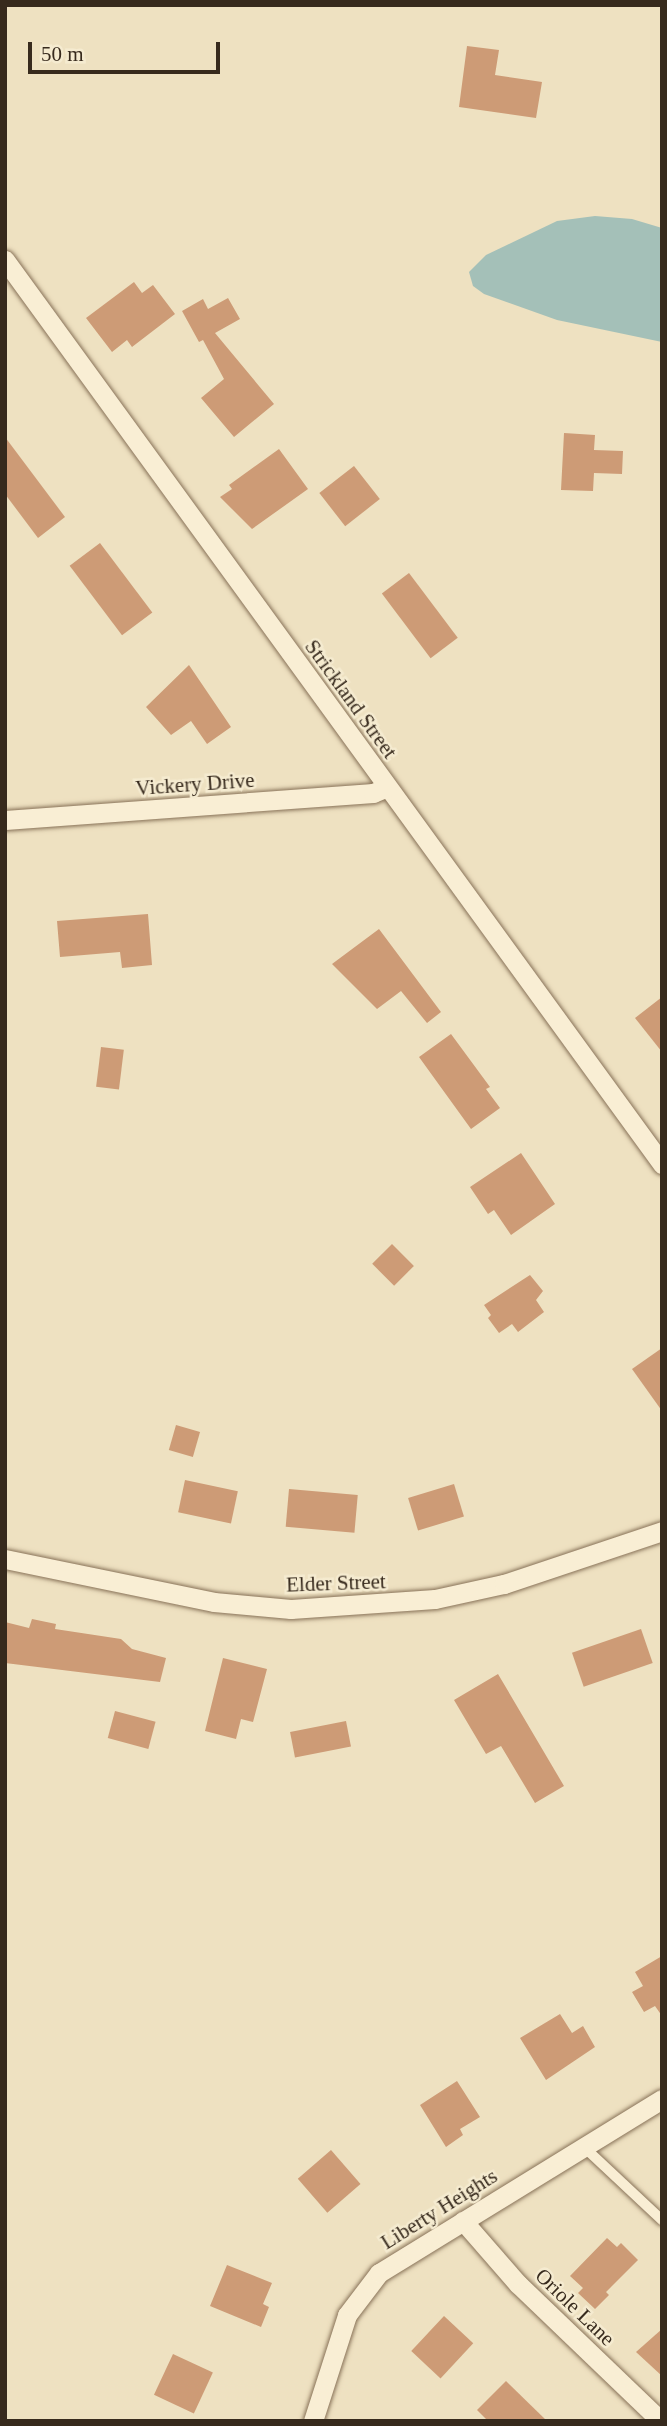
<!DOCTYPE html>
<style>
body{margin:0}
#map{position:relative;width:667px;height:2426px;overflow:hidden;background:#eee1c1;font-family:Georgia,serif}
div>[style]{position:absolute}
.water>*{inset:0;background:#a4c0b8}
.building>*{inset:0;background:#cd9b76;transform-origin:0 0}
.roads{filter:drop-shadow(0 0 2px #887258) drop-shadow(0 0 2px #887258)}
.service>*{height:10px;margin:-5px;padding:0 5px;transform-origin:5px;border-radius:5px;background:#f9eed4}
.minor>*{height:19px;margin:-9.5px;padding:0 9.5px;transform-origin:9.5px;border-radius:9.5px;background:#f9eed4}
span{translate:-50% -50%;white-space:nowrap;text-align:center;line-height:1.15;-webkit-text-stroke:5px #f5ebd0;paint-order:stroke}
.street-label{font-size:21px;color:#372a1d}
.frame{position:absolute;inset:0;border:7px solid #372a1d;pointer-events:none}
.scale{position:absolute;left:28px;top:42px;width:192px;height:32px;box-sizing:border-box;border:4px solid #372a1d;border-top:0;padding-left:9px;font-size:21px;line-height:24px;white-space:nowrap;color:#372a1d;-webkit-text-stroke:5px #f5ebd0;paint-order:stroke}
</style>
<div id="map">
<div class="water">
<i style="clip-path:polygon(595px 216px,632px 219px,662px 228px,662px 342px,557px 320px,484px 294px,473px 286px,469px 272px,486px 255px,557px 221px)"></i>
</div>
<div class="building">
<i style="clip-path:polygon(467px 46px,499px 50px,495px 75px,542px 82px,536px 118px,459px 107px)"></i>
<i style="clip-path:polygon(134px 282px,142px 293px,153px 285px,175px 314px,132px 347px,127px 340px,112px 352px,86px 318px)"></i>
<i style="clip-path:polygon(228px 298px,240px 319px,215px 333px,274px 404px,234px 437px,201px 398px,224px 379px,203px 340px,199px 342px,182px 311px,203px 299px,208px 309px)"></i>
<i style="clip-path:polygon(564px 433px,595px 435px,594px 450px,623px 451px,622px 474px,594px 473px,593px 491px,561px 490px)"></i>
<i style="clip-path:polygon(5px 437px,65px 517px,38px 538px,5px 494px)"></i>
<i style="clip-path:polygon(279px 449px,308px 489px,252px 529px,220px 497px,232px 489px,229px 485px)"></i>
<i style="left:354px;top:466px;width:42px;height:44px;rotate:52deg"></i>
<i style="left:100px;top:543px;width:87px;height:38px;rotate:53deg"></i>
<i style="left:409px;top:573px;width:81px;height:34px;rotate:53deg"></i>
<i style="clip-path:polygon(189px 665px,231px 727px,207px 744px,191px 721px,171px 735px,146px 707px)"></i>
<i style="clip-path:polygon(148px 914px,152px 965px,122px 968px,120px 952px,60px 957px,57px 921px)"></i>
<i style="clip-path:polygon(379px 929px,441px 1012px,427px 1023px,401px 991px,377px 1009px,332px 964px)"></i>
<i style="clip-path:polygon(662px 997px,662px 1052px,635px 1018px)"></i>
<i style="clip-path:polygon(451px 1034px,490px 1087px,486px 1089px,500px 1108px,471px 1129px,419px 1057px)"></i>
<i style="left:101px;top:1047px;width:23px;height:40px;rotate:7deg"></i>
<i style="clip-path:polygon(521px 1153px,555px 1204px,511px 1235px,494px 1210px,488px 1214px,470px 1187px)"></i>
<i style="left:392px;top:1244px;width:31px;height:28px;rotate:45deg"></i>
<i style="clip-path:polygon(530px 1275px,543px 1291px,536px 1300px,544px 1312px,518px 1332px,512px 1324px,499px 1333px,488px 1318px,491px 1315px,484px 1305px)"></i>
<i style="clip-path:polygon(662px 1348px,662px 1411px,632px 1369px)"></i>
<i style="left:176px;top:1425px;width:25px;height:26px;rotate:16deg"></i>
<i style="left:185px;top:1480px;width:54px;height:33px;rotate:12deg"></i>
<i style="left:454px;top:1484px;width:34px;height:48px;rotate:73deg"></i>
<i style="left:289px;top:1489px;width:69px;height:38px;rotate:5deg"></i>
<i style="clip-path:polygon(32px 1619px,56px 1624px,55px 1629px,121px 1639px,132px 1649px,166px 1658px,160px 1682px,5px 1663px,5px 1622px,29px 1628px)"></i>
<i style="left:641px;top:1629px;width:36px;height:73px;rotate:71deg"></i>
<i style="clip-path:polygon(223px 1658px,267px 1669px,253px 1722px,241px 1719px,236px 1739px,205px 1731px)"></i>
<i style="clip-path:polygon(498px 1674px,564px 1786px,535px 1803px,501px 1746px,486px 1754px,454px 1700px)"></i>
<i style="left:115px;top:1711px;width:42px;height:28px;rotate:15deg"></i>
<i style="left:346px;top:1721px;width:26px;height:57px;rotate:79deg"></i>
<i style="clip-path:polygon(662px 1956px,662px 2016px,655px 2006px,644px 2012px,632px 1992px,643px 1986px,635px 1972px)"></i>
<i style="clip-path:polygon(560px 2014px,572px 2033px,583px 2026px,595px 2047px,546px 2080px,520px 2038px)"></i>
<i style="clip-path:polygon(457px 2081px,480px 2117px,460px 2129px,463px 2135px,446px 2147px,420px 2105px)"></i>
<i style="left:331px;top:2150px;width:45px;height:44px;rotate:49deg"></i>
<i style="clip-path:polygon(607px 2238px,617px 2247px,621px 2243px,638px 2260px,606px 2292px,609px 2295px,595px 2309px,578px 2293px,583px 2288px,570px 2276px)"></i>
<i style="clip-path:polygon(227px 2265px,272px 2283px,263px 2304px,269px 2307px,261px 2327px,210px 2306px)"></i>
<i style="left:444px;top:2316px;width:40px;height:48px;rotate:43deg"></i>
<i style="clip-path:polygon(662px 2329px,662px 2376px,636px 2352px)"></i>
<i style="left:173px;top:2354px;width:44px;height:45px;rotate:25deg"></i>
<i style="clip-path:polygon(506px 2381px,547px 2421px,488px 2421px,477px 2410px)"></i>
</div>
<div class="roads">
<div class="service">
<i style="left:584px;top:2147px;width:107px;rotate:43.1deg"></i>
</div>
<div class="minor">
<i style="left:5px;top:260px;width:1118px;rotate:53.99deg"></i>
<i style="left:5px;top:820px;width:369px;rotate:-4.2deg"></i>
<i style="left:373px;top:793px;width:15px;rotate:-23deg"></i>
<i style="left:5px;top:1559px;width:213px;rotate:11.6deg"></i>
<i style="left:214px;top:1602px;width:77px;rotate:5.2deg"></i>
<i style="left:291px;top:1609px;width:144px;rotate:-4deg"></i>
<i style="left:435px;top:1599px;width:71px;rotate:-12.3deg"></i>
<i style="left:504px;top:1584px;width:167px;rotate:-18.5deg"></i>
<i style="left:463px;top:2221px;width:84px;rotate:48.9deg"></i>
<i style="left:518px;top:2284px;width:198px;rotate:43.8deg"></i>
<i style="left:313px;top:2421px;width:111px;rotate:-72.2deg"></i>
<i style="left:347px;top:2315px;width:53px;rotate:-52.7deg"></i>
<i style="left:379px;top:2273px;width:332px;rotate:-31.6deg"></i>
</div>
</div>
<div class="street-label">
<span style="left:351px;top:699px;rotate:54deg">Strickland Street</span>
<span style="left:195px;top:784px;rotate:-4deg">Vickery Drive</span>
<span style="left:336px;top:1583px;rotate:-2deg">Elder Street</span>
<span style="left:439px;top:2209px;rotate:-32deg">Liberty Heights</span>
<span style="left:575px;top:2307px;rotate:44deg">Oriole Lane</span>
</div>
<div class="frame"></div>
<div class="scale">50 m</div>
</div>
